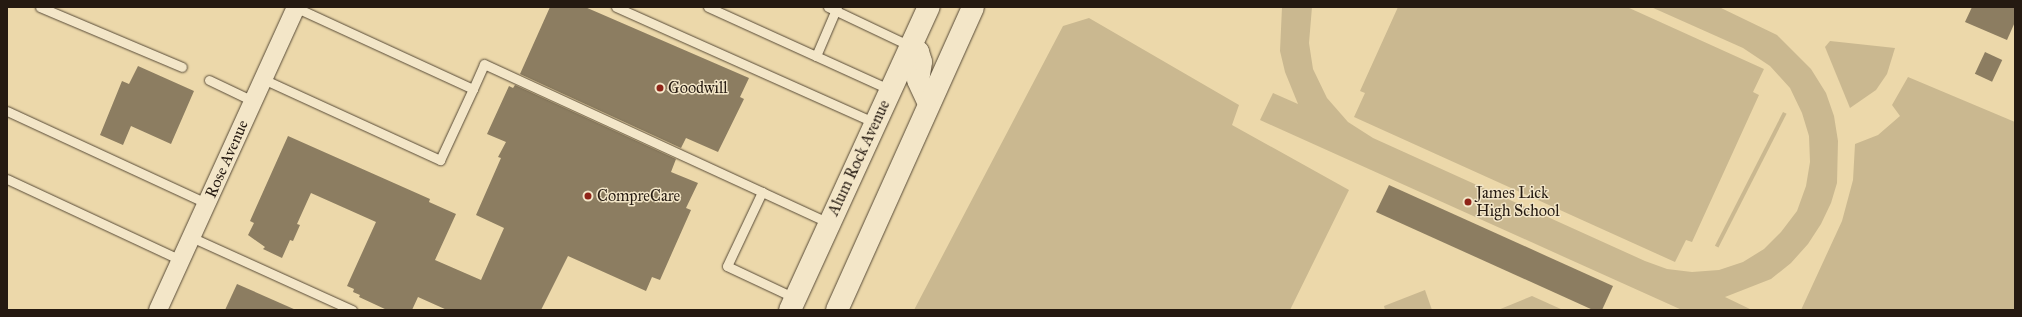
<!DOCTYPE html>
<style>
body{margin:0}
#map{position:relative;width:2022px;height:317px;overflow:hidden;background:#ecd8aa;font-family:"IM FELL Great Primer",serif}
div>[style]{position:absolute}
.green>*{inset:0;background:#cab890;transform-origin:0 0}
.building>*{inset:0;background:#8c7d61;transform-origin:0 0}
.roads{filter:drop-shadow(0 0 1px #574a37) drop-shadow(0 0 1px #574a37)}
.service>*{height:9px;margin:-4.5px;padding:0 4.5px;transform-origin:4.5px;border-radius:4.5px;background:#f3e6c8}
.minor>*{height:18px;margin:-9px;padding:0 9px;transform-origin:9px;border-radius:9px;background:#f3e6c8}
.secondary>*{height:22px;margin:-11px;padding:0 11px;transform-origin:11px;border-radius:11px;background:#f3e6c8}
.dots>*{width:11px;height:11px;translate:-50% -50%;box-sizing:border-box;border:2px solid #f3e6c8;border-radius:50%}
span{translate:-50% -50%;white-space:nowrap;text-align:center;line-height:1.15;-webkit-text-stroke:3px #f3e6c8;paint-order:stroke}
.poi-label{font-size:16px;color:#251a11}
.left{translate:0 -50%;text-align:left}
.street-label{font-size:16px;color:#251a11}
.frame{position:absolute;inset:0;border:8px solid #251a11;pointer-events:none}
</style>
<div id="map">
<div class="green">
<i style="clip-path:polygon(1282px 7px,1312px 7px,1309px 43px,1313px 69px,1327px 98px,1348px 122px,1373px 138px,1645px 261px,1667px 269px,1692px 272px,1719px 270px,1743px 262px,1764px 249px,1781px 232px,1797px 211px,1806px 186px,1810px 162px,1809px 136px,1802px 113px,1790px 88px,1770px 66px,1743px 48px,1651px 7px,1719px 7px,1777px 35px,1811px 69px,1826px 93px,1834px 116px,1838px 141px,1837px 183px,1831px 203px,1821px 224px,1808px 244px,1791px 263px,1771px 279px,1725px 297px,1752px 310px,1682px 310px,1260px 120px,1273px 93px,1298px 104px,1285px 72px,1280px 51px)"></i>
<i style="clip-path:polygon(1398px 7px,1627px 7px,1764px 69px,1753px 92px,1759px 95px,1692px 242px,1686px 240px,1675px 262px,1354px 117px,1365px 93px,1360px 91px)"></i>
<i style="clip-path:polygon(1089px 18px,1239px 105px,1232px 125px,1349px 190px,1290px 310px,914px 310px,1063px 26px)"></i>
<i style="clip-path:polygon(1830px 41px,1895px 48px,1887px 74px,1876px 90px,1850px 108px,1825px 47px)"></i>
<i style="clip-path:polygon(1908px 77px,2015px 122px,2015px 310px,1801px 310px,1842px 221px,1853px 180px,1855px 144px,1878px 135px,1900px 116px,1892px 105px)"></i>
<i style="left:1783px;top:112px;width:4px;height:150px;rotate:27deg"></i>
<i style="clip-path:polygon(1425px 290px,1432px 310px,1385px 310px,1384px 306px)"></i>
<i style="clip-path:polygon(1532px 296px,1563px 310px,1498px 310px)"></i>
</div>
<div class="building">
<i style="clip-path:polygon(550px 7px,585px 7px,749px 78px,740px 97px,744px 99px,718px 152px,686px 138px,681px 148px,520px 74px)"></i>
<i style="clip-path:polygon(1972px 7px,2015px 7px,2015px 22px,2007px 40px,1965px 22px)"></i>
<i style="left:1985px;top:52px;width:19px;height:24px;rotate:25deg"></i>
<i style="clip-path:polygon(138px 66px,194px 91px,171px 144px,131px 126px,123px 145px,100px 135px,122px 81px,129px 84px)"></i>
<i style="clip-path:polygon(515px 85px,676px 159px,671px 172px,698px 183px,686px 208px,691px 210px,660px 280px,652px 277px,646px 291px,568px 256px,541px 310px,447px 310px,418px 297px,412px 310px,387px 310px,359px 297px,360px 295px,353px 292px,354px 289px,347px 286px,376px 222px,311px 193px,297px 224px,300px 225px,293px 241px,290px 240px,282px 258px,263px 249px,265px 247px,248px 235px,254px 223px,250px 221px,288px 136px,430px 199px,429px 202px,456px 214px,435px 260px,481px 280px,504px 228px,476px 215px,501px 158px,498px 157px,506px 142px,487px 134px,509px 86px,513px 88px)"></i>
<i style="clip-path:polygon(1389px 185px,1613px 286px,1602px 310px,1593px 310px,1376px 212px)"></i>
<i style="clip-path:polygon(237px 284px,296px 310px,225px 310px)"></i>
</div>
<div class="roads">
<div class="service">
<i style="left:40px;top:7px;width:154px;rotate:22.9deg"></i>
<i style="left:616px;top:7px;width:284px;rotate:24.1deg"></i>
<i style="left:708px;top:7px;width:201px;rotate:24.4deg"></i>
<i style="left:828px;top:7px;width:91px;rotate:25.4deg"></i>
<i style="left:816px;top:56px;width:53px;rotate:-66.8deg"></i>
<i style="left:263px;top:79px;width:195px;rotate:24.6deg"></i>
<i style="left:440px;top:160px;width:78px;rotate:-65.1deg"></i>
<i style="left:473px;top:89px;width:196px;rotate:-155.3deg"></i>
<i style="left:209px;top:80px;width:49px;rotate:25.5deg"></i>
<i style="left:473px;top:89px;width:27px;rotate:-66deg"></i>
<i style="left:484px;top:64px;width:306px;rotate:24.7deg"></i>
<i style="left:7px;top:111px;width:219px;rotate:24.8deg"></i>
<i style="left:7px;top:179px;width:192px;rotate:25deg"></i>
<i style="left:191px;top:237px;width:177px;rotate:24.4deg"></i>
<i style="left:795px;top:298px;width:75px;rotate:-154.8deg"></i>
<i style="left:727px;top:266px;width:82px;rotate:-64.7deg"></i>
<i style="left:762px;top:192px;width:74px;rotate:24.8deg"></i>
</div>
<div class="minor">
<i style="left:158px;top:310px;width:333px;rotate:-65.5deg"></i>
</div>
<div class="secondary">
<i style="left:910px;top:46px;width:10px;rotate:37deg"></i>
<i style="left:918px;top:52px;width:10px;rotate:73deg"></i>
<i style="left:921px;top:62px;width:18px;rotate:99deg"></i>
<i style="left:918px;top:80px;width:26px;rotate:65deg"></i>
<i style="left:790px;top:310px;width:333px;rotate:-65.4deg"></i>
<i style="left:837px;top:310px;width:332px;rotate:-65.8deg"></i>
</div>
</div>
<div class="dots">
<i style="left:660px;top:88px;background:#8f2418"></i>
<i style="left:588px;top:196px;background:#8f2418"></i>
<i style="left:1468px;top:202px;background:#8f2418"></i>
</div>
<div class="poi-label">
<span class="left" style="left:668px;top:88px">Goodwill</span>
<span class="left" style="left:1476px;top:202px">James Lick<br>High School</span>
<span class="left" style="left:597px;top:196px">CompreCare</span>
</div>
<div class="street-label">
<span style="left:859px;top:158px;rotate:-65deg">Alum Rock Avenue</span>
<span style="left:227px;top:159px;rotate:-66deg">Rose Avenue</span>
</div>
<div class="frame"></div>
</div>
